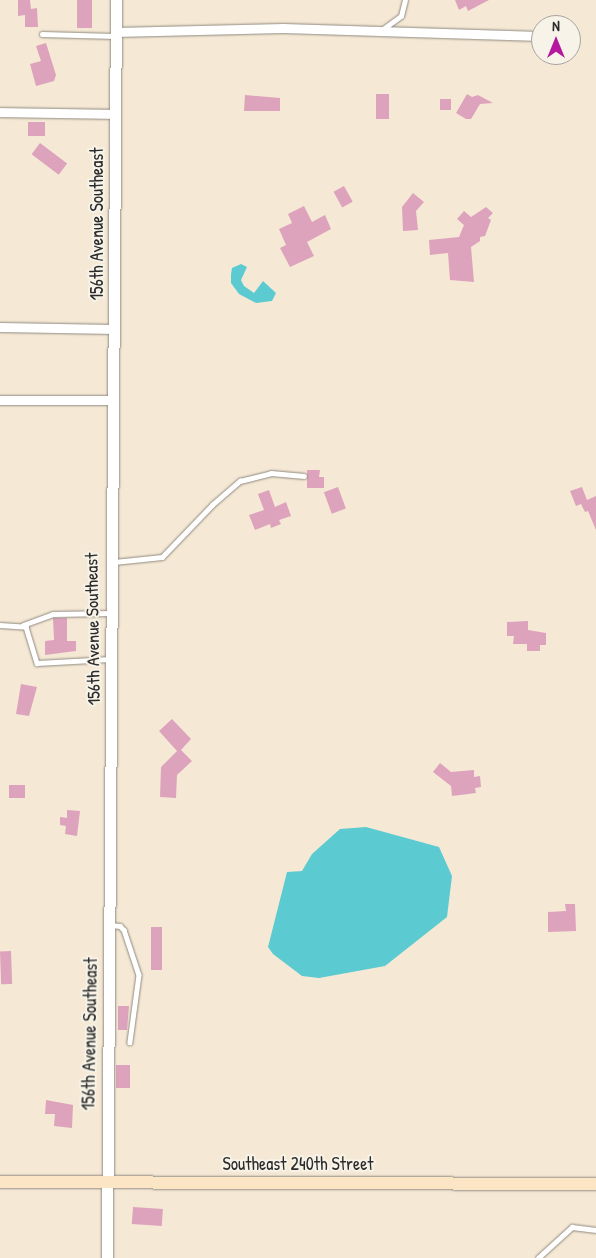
<!DOCTYPE html>
<style>
body{margin:0}
#map{position:relative;width:596px;height:1258px;overflow:hidden;background:#f5e9d5;font-family:"Patrick Hand",sans-serif}
div>[style]{position:absolute}
.water>*{inset:0;background:#5ccad1}
.building>*{inset:0;background:#dda2bc;transform-origin:0 0}
.roads{filter:drop-shadow(0 0 1px #908a80) drop-shadow(0 0 1px #908a80)}
.service>*{height:4.5px;margin:-2.25px;padding:0 2.25px;transform-origin:2.25px;border-radius:2.25px;background:#fff}
.minor>*{height:9px;margin:-4.5px;padding:0 4.5px;transform-origin:4.5px;border-radius:4.5px;background:#fff}
.tertiary>*{height:11px;margin:-5.5px;padding:0 5.5px;transform-origin:5.5px;border-radius:5.5px;background:#fff}
.secondary>*{height:12px;margin:-6px;padding:0 6px;transform-origin:6px;border-radius:6px;background:#fce5c4}
span{translate:-50% -50%;white-space:nowrap;text-align:center;line-height:1.15;-webkit-text-stroke:4px #f7f3e8;paint-order:stroke}
.street-label{font-size:18px;color:#2b2b2b}
.north{position:absolute;left:531px;top:15px;width:50px;height:50px;box-sizing:border-box;background:#f7f3e8;border:1px solid #a5a39c;border-radius:50%;rotate:0deg;font-size:14px;font-weight:700;line-height:20px;text-align:center;color:#2b2b2b}
.north::after{content:'';display:block;margin:auto;width:18px;height:22px;background:#b5179e;clip-path:polygon(50% 0,100% 100%,50% 72%,0 100%)}
</style>
<div id="map">
<div class="water">
<i style="clip-path:polygon(241px 264px,247px 267px,241px 280px,244px 286px,254px 293px,263px 281px,276px 293px,272px 301px,256px 303px,239px 294px,231px 283px,231px 274px,232px 268px)"></i>
<i style="clip-path:polygon(366px 827px,439px 847px,452px 876px,447px 917px,385px 966px,319px 978px,302px 976px,273px 954px,268px 947px,287px 872px,302px 871px,312px 854px,340px 829px)"></i>
</div>
<div class="building">
<i style="clip-path:polygon(18px 0,30px 0,31px 9px,37px 8px,38px 27px,25px 27px,25px 15px,18px 16px)"></i>
<i style="left:77px;top:0;width:15px;height:28px"></i>
<i style="clip-path:polygon(455px 0,489px 0,468px 11px,466px 6px,459px 10px)"></i>
<i style="clip-path:polygon(46px 43px,56px 75px,54px 81px,36px 86px,30px 64px,41px 61px,36px 46px)"></i>
<i style="left:376px;top:94px;width:13px;height:25px"></i>
<i style="clip-path:polygon(467px 94px,472px 97px,478px 95px,493px 103px,480px 104px,471px 119px,466px 119px,456px 113px)"></i>
<i style="clip-path:polygon(245px 95px,280px 98px,280px 111px,244px 111px)"></i>
<i style="left:440px;top:99px;width:11px;height:11px"></i>
<i style="left:28px;top:122px;width:17px;height:14px"></i>
<i style="left:40px;top:143px;width:34px;height:14px;rotate:37deg"></i>
<i style="left:344px;top:186px;width:18px;height:12px;rotate:61deg"></i>
<i style="clip-path:polygon(413px 193px,424px 202px,416px 211px,418px 230px,403px 231px,402px 207px)"></i>
<i style="clip-path:polygon(304px 206px,312px 222px,325px 215px,331px 229px,307px 242px,314px 256px,290px 267px,280px 248px,286px 245px,279px 229px,292px 223px,288px 214px)"></i>
<i style="clip-path:polygon(486px 207px,493px 213px,488px 218px,491px 220px,485px 236px,480px 237px,480px 241px,471px 247px,474px 282px,450px 280px,448px 253px,430px 255px,429px 240px,459px 237px,464px 225px,457px 219px,464px 211px,471px 217px)"></i>
<i style="clip-path:polygon(307px 470px,320px 470px,319px 477px,324px 477px,324px 488px,307px 488px)"></i>
<i style="left:338px;top:487px;width:23px;height:15px;rotate:70deg"></i>
<i style="clip-path:polygon(582px 487px,587px 500px,596px 496px,596px 530px,588px 511px,585px 512px,581px 504px,576px 506px,570px 491px)"></i>
<i style="clip-path:polygon(269px 490px,275px 507px,286px 502px,291px 516px,279px 520px,281px 524px,271px 528px,270px 524px,255px 530px,249px 515px,264px 510px,258px 494px)"></i>
<i style="clip-path:polygon(53px 618px,67px 618px,67px 641px,76px 641px,76px 651px,45px 655px,45px 641px,54px 640px)"></i>
<i style="clip-path:polygon(528px 621px,528px 630px,546px 633px,546px 645px,540px 645px,540px 651px,527px 651px,527px 644px,513px 644px,514px 636px,507px 636px,507px 622px)"></i>
<i style="clip-path:polygon(21px 684px,37px 687px,29px 716px,16px 714px)"></i>
<i style="clip-path:polygon(172px 719px,191px 739px,181px 750px,192px 761px,177px 775px,176px 798px,160px 797px,161px 767px,177px 751px,159px 731px)"></i>
<i style="clip-path:polygon(440px 763px,451px 772px,474px 770px,474px 777px,480px 776px,481px 787px,475px 788px,476px 793px,452px 796px,451px 786px,433px 772px)"></i>
<i style="left:25px;top:785px;width:13px;height:16px;rotate:90deg"></i>
<i style="clip-path:polygon(67px 810px,80px 811px,77px 836px,65px 834px,66px 826px,60px 825px,60px 817px,67px 818px)"></i>
<i style="clip-path:polygon(565px 904px,575px 904px,576px 931px,548px 932px,548px 912px,566px 911px)"></i>
<i style="left:151px;top:927px;width:11px;height:43px"></i>
<i style="left:11px;top:951px;width:33px;height:11px;rotate:88deg"></i>
<i style="clip-path:polygon(118px 1006px,129px 1006px,127px 1030px,118px 1030px)"></i>
<i style="left:116px;top:1065px;width:14px;height:23px"></i>
<i style="clip-path:polygon(46px 1100px,73px 1105px,72px 1128px,54px 1126px,55px 1114px,45px 1114px)"></i>
<i style="left:133px;top:1207px;width:30px;height:17px;rotate:4deg"></i>
</div>
<div class="roads">
<div class="service">
<i style="left:383px;top:29px;width:22px;rotate:-36deg"></i>
<i style="left:401px;top:16px;width:16px;rotate:-76deg"></i>
<i style="left:42px;top:34px;width:73px;rotate:1.6deg"></i>
<i style="left:114px;top:562px;width:48px;rotate:-5.9deg"></i>
<i style="left:162px;top:557px;width:72px;rotate:-46.1deg"></i>
<i style="left:212px;top:505px;width:37px;rotate:-41deg"></i>
<i style="left:240px;top:481px;width:32px;rotate:-14deg"></i>
<i style="left:271px;top:473px;width:33px;rotate:5deg"></i>
<i style="left:0;top:625px;width:26px;rotate:4deg"></i>
<i style="left:26px;top:627px;width:38px;rotate:73deg"></i>
<i style="left:37px;top:663px;width:73px;rotate:-3.1deg"></i>
<i style="left:23px;top:625px;width:32px;rotate:-20deg"></i>
<i style="left:53px;top:614px;width:58px;rotate:-1deg"></i>
<i style="left:110px;top:925px;width:10px;rotate:6deg"></i>
<i style="left:120px;top:926px;width:6px;rotate:45deg"></i>
<i style="left:124px;top:930px;width:47px;rotate:71.6deg"></i>
<i style="left:139px;top:975px;width:68px;rotate:97.7deg"></i>
<i style="left:538px;top:1258px;width:46px;rotate:-42.4deg"></i>
<i style="left:572px;top:1227px;width:24px;rotate:7deg"></i>
</div>
<div class="minor">
<i style="left:115px;top:32px;width:168px;rotate:-1.4deg"></i>
<i style="left:283px;top:28px;width:249px;rotate:1.8deg"></i>
<i style="left:0;top:112px;width:115px;rotate:1deg"></i>
<i style="left:0;top:327px;width:115px;rotate:1deg"></i>
<i style="left:0;top:400px;width:113px"></i>
</div>
<div class="tertiary">
<i style="left:107px;top:1258px;width:1258px;rotate:-89.59deg"></i>
</div>
<div class="secondary">
<i style="left:0;top:1182px;width:596px;rotate:0.19deg"></i>
</div>
</div>
<div class="street-label">
<span style="left:97px;top:224px;rotate:-90deg">156th Avenue Southeast</span>
<span style="left:93px;top:629px;rotate:-91deg">156th Avenue Southeast</span>
<span style="left:90px;top:1034px;rotate:-89deg">156th Avenue Southeast</span>
<span style="left:298px;top:1164px">Southeast 240th Street</span>
</div>
<div class="north">N</div>
</div>
